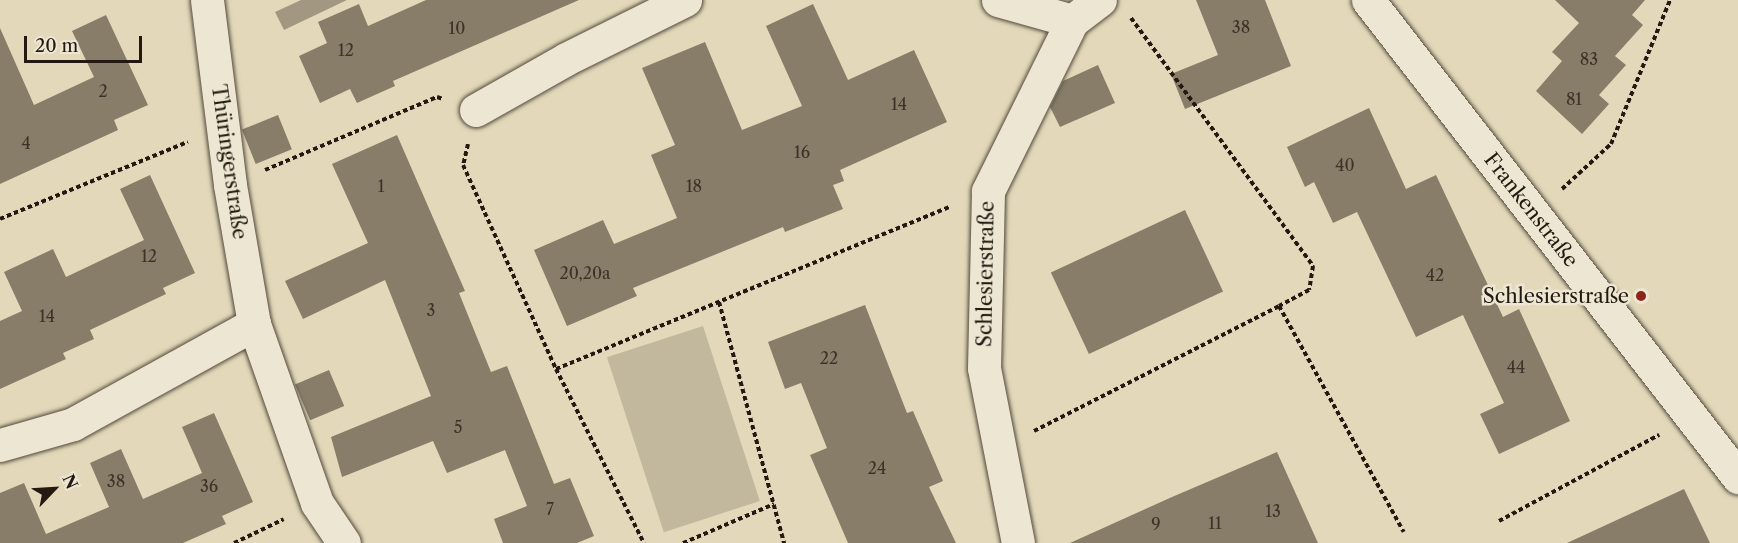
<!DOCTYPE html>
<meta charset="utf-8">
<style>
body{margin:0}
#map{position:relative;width:1738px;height:543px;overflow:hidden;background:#e3d9ba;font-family:"Libre Caslon Text",serif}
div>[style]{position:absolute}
.green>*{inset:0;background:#c2b89d;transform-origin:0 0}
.water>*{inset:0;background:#a29881}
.building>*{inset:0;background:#877d69;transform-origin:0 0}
.path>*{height:4px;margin-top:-2px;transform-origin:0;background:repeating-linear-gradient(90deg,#231912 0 4.5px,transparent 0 7.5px)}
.roads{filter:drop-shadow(0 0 2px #53493c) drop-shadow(0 0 2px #53493c)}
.minor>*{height:33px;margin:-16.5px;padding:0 16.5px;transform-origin:16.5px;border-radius:16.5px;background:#ede6d2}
.dots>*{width:16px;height:16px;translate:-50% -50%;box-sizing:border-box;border:3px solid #ede6d2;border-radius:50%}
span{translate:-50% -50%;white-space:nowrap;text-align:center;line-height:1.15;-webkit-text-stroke:5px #ede6d2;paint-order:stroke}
.number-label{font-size:16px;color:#3c3228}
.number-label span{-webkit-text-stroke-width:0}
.street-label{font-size:20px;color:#231912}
.poi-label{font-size:20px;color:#231912}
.right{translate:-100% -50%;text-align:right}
.north{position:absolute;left:24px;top:459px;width:60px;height:60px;-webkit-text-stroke:4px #ede6d2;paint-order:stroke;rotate:65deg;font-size:16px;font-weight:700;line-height:24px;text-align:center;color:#231912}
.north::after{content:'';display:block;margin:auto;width:21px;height:27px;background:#231912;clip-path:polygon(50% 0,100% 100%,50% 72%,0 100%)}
.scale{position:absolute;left:24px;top:36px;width:118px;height:27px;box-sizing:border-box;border:3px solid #231912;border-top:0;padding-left:8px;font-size:18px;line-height:21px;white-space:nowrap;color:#231912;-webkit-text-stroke:4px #ede6d2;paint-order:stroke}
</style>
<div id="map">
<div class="green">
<i style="left:703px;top:326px;width:184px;height:101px;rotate:72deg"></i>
</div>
<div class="water">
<i style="clip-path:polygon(301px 0,347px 0,284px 30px,275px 12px)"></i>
</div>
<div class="building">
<i style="clip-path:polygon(426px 0,579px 0,393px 81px,395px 86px,357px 103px,350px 89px,320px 103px,299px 56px,327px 43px,318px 22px,359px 4px,368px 26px)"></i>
<i style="clip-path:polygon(1196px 0,1265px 0,1291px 66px,1185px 109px,1171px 74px,1218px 55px)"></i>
<i style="clip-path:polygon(1555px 0,1645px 0,1632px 15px,1643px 25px,1615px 56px,1626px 65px,1599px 95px,1609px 104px,1582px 134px,1536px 91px,1562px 61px,1552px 52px,1579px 23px)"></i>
<i style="clip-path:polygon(813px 4px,848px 80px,914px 50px,947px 122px,840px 170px,844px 181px,833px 185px,843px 209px,785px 232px,783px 227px,633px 288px,637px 296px,567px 326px,534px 250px,603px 220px,614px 244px,677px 218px,651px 155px,675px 145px,642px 68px,705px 42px,742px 130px,802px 106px,766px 26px)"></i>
<i style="clip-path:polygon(106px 15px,148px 105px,114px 120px,118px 130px,0 184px,0 28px,34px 105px,94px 77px,72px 31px)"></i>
<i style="clip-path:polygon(1098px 65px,1115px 103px,1060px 127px,1050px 107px,1063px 81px)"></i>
<i style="clip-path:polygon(1369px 108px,1406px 189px,1436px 175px,1503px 317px,1519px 309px,1570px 421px,1499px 454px,1480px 414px,1504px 403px,1463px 315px,1416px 337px,1357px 212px,1333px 223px,1314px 182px,1305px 187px,1287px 147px)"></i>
<i style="left:278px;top:115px;width:37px;height:39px;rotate:68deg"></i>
<i style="clip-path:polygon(397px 135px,465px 291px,459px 293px,491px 372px,507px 366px,554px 484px,570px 478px,594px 536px,577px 543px,503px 543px,494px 519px,527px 506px,505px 450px,447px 473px,433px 441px,342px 477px,331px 437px,431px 396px,385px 280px,303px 319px,285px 281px,368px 243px,332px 164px)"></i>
<i style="clip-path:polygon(150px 175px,195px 273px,163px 288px,166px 294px,90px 330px,94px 339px,63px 353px,66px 359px,0 389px,0 321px,22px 311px,4px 272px,53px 249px,66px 277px,144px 240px,120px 189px)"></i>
<i style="left:1185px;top:210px;width:90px;height:148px;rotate:65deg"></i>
<i style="clip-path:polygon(865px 305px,907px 413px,913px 411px,943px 481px,929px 487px,956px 543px,848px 543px,810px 455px,827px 448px,801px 383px,785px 389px,768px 342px)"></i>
<i style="left:329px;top:370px;width:39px;height:37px;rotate:67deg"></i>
<i style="clip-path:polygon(214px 413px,253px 502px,222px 516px,226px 524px,183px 543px,0 543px,0 493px,24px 483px,46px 534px,109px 507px,90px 463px,121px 449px,143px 499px,202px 473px,182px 427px)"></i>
<i style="clip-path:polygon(1277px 452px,1318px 543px,1070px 543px,1172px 497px)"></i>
<i style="clip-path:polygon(1684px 489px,1710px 543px,1567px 543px)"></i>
</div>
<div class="path">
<i style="left:1131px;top:18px;width:308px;rotate:53.7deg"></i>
<i style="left:1313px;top:266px;width:24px;rotate:99deg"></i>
<i style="left:1309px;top:290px;width:34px;rotate:152deg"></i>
<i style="left:1279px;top:306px;width:258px;rotate:61.1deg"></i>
<i style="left:468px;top:144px;width:22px;rotate:103deg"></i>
<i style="left:463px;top:165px;width:224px;rotate:65.5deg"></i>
<i style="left:556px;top:369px;width:195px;rotate:63.2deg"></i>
<i style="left:265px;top:170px;width:187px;rotate:-23deg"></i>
<i style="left:437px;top:97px;width:6px;rotate:18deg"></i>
<i style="left:1562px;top:189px;width:67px;rotate:-42.6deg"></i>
<i style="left:1611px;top:144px;width:156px;rotate:-67.7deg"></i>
<i style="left:0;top:219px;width:203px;rotate:-22.3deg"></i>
<i style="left:719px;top:302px;width:250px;rotate:74.9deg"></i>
<i style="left:556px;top:369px;width:427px;rotate:-22.4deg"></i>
<i style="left:1034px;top:431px;width:275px;rotate:-27deg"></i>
<i style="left:1499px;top:521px;width:182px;rotate:-28.3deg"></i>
<i style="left:234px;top:543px;width:55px;rotate:-25.6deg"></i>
<i style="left:683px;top:543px;width:99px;rotate:-23.2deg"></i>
</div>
<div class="roads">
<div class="minor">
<i style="left:207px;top:0;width:186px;rotate:82.9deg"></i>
<i style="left:230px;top:185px;width:141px;rotate:80.2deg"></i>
<i style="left:254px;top:324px;width:190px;rotate:70.6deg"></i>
<i style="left:317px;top:503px;width:48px;rotate:56deg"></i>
<i style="left:998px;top:0;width:77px;rotate:15.8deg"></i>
<i style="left:1072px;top:21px;width:35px;rotate:-37deg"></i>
<i style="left:1368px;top:0;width:604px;rotate:52.2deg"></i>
<i style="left:476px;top:110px;width:103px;rotate:-29.5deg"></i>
<i style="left:566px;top:59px;width:133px;rotate:-26.4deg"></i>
<i style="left:0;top:445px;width:76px;rotate:-16deg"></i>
<i style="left:73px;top:424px;width:207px;rotate:-28.9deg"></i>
<i style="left:1018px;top:543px;width:178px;rotate:-101deg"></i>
<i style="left:984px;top:368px;width:177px;rotate:-88.7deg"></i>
<i style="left:988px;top:191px;width:190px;rotate:-63.7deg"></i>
</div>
</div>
<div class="dots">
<i style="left:1641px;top:296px;background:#8f2418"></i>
</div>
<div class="number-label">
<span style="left:1241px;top:27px">38</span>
<span style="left:457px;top:28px">10</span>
<span style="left:346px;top:50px">12</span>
<span style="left:1589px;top:59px">83</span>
<span style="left:103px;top:91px">2</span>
<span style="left:1574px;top:99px">81</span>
<span style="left:899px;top:104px">14</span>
<span style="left:26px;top:143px">4</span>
<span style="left:802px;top:152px">16</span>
<span style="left:1345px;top:165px">40</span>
<span style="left:381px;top:186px">1</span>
<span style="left:694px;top:186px">18</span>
<span style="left:149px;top:256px">12</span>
<span style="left:585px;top:273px">20,20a</span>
<span style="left:1435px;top:275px">42</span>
<span style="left:431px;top:310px">3</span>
<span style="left:47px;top:316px">14</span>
<span style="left:829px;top:358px">22</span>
<span style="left:1516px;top:367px">44</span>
<span style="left:458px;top:427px">5</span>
<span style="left:877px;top:468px">24</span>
<span style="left:116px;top:481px">38</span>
<span style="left:209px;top:486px">36</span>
<span style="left:550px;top:509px">7</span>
<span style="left:1273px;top:511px">13</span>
<span style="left:1215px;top:523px">11</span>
<span style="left:1156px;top:524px">9</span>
</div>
<div class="street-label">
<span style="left:229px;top:162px;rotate:82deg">Thüringerstraße</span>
<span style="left:1531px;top:210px;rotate:52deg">Frankenstraße</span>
<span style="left:986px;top:274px;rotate:-89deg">Schlesierstraße</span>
</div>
<div class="poi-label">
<span class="right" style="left:1629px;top:296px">Schlesierstraße</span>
</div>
<div class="north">N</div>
<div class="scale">20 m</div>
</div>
